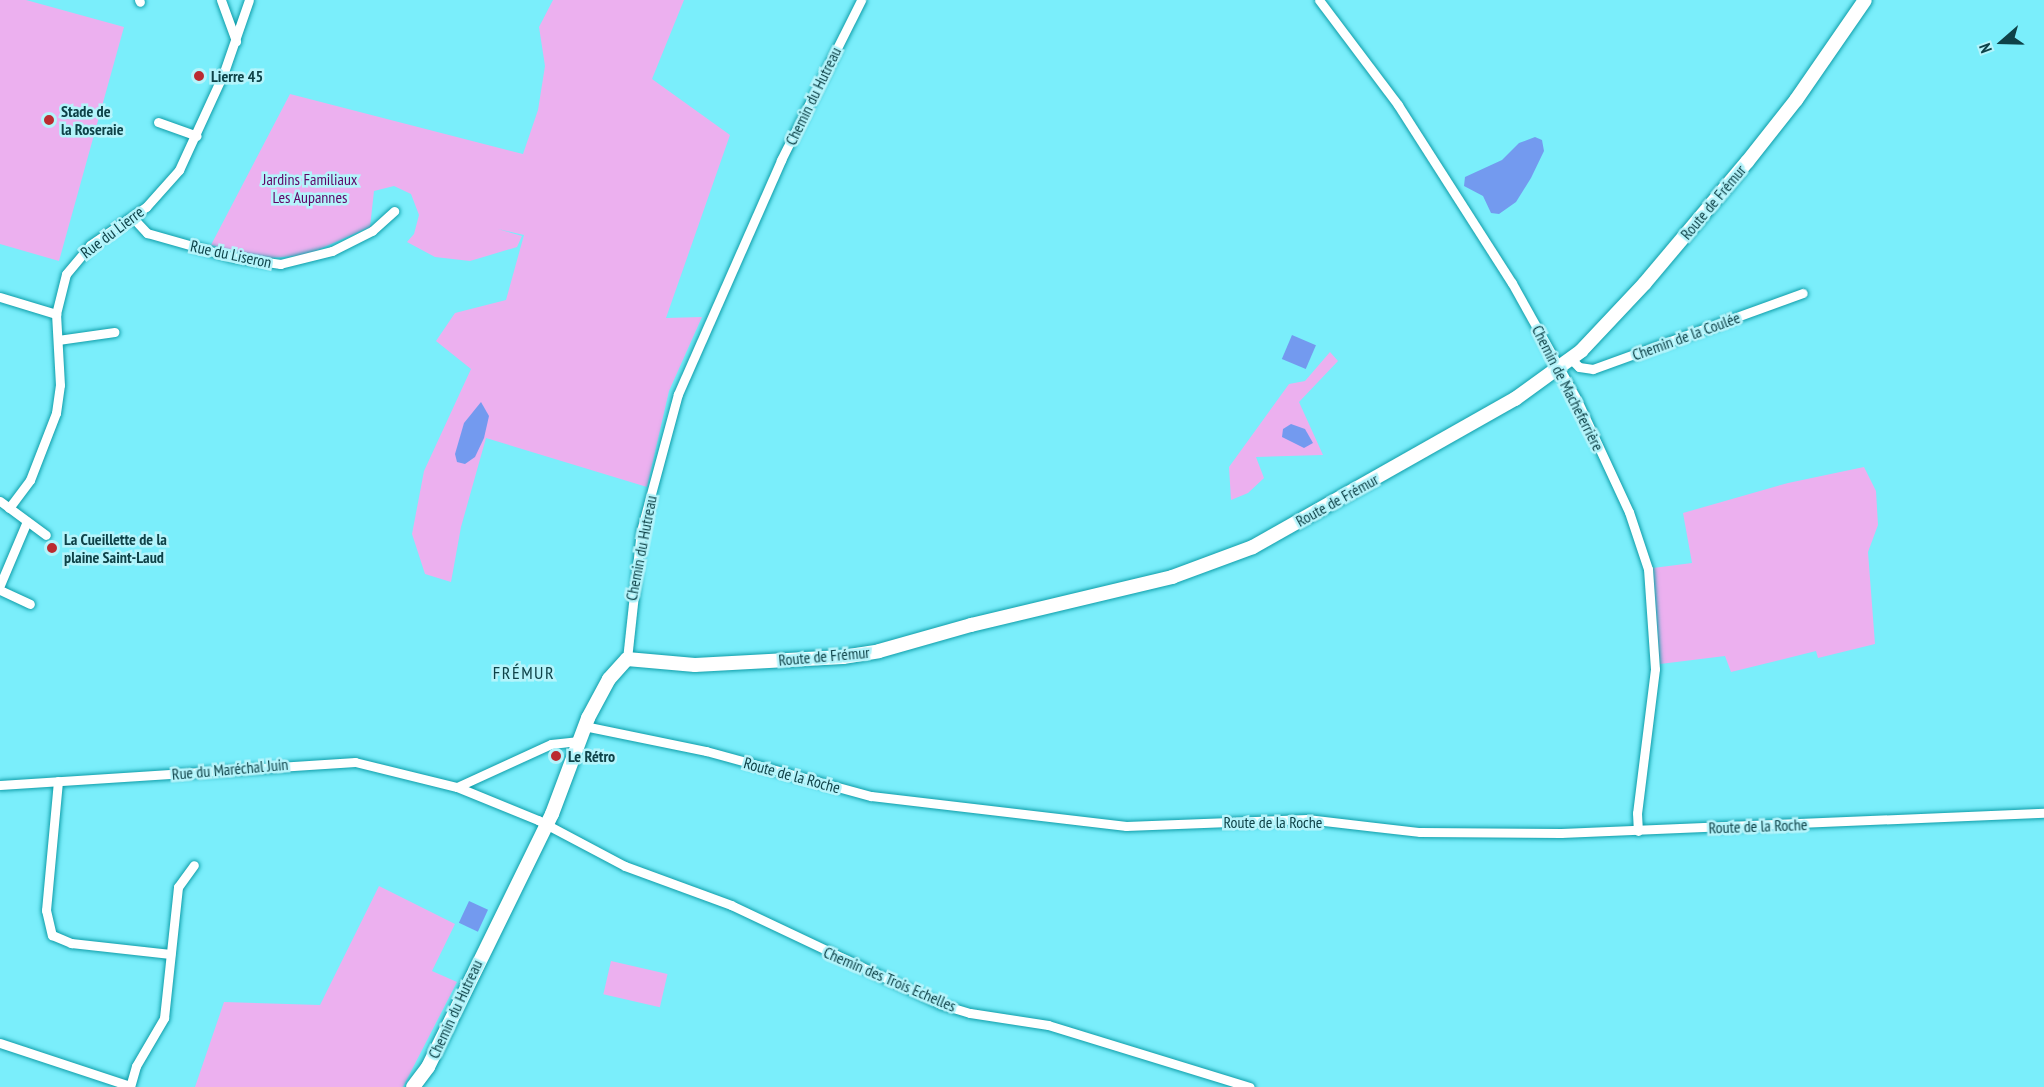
<!DOCTYPE html>
<meta charset="utf-8">
<style>
body{margin:0}
#map{position:relative;width:2044px;height:1087px;overflow:hidden;background:#7aeefb;font-family:"PT Sans Narrow",sans-serif}
div>[style]{position:absolute}
.green>*{inset:0;background:#ecb0ef;transform-origin:0 0}
.water>*{inset:0;background:#739aef;transform-origin:0 0}
.roads{filter:drop-shadow(0 0 2px #0e9da9) drop-shadow(0 0 2px #0e9da9)}
.street>*{height:9px;margin:-4.5px;padding:0 4.5px;transform-origin:4.5px;border-radius:4.5px;background:#fff}
.secondary>*{height:14px;margin:-7px;padding:0 7px;transform-origin:7px;border-radius:7px;background:#fff}
.dots>*{width:16px;height:16px;translate:-50% -50%;box-sizing:border-box;border:3px solid #b4f4fb;border-radius:50%}
span{translate:-50% -50%;white-space:nowrap;text-align:center;line-height:1.15;-webkit-text-stroke:5px #b4f4fb;paint-order:stroke}
.poi-label{font-size:16px;color:#0e4248;font-weight:700}
.left{translate:0 -50%;text-align:left}
.street-label{font-size:16px;color:#0e4248}
.park-label{font-size:16px;color:#5f0666}
.neighbourhood-label{font-size:18px;color:#0e4248;letter-spacing:1.5px}
.north{position:absolute;left:1972px;top:12px;width:60px;height:60px;-webkit-text-stroke:4px #b4f4fb;paint-order:stroke;rotate:250deg;font-size:16px;font-weight:700;line-height:24px;text-align:center;color:#0e4248}
.north::after{content:'';display:block;margin:auto;width:21px;height:27px;background:#0e4248;clip-path:polygon(50% 0,100% 100%,50% 72%,0 100%)}
</style>
<div id="map">
<div class="green">
<i style="clip-path:polygon(0 0,26px 0,124px 27px,59px 261px,0 244px)"></i>
<i style="clip-path:polygon(553px 0,684px 0,652px 79px,730px 135px,666px 318px,702px 317px,669px 391px,647px 487px,486px 438px,461px 527px,451px 582px,425px 574px,412px 534px,424px 471px,471px 369px,436px 341px,455px 313px,506px 300px,524px 235px,498px 229px,522px 236px,517px 247px,470px 261px,435px 257px,407px 242px,414px 234px,419px 215px,411px 194px,394px 186px,374px 191px,370px 227px,306px 255px,260px 259px,211px 245px,290px 94px,523px 154px,538px 110px,545px 66px,539px 27px)"></i>
<i style="clip-path:polygon(1330px 352px,1338px 361px,1299px 402px,1323px 455px,1256px 457px,1264px 478px,1248px 493px,1231px 500px,1229px 467px,1289px 384px,1305px 381px)"></i>
<i style="clip-path:polygon(1864px 467px,1876px 491px,1878px 525px,1868px 552px,1875px 644px,1818px 658px,1816px 651px,1731px 672px,1725px 656px,1660px 664px,1653px 568px,1692px 563px,1683px 513px,1788px 483px)"></i>
<i style="clip-path:polygon(379px 886px,455px 924px,432px 971px,457px 982px,403px 1087px,195px 1087px,224px 1002px,320px 1005px)"></i>
<i style="left:611px;top:961px;width:58px;height:34px;rotate:13deg"></i>
</div>
<div class="water">
<i style="clip-path:polygon(1535px 137px,1542px 140px,1544px 151px,1531px 178px,1516px 202px,1499px 214px,1491px 213px,1483px 196px,1464px 186px,1465px 177px,1502px 160px,1519px 143px)"></i>
<i style="left:1292px;top:335px;width:26px;height:26px;rotate:23deg"></i>
<i style="clip-path:polygon(481px 402px,489px 416px,484px 438px,475px 457px,465px 464px,457px 462px,455px 454px,464px 423px)"></i>
<i style="clip-path:polygon(1291px 424px,1305px 429px,1313px 443px,1304px 448px,1282px 437px,1283px 429px)"></i>
<i style="left:469px;top:901px;width:21px;height:24px;rotate:25deg"></i>
</div>
<div class="roads">
<div class="street">
<i style="left:139px;top:0;width:2px;rotate:63deg"></i>
<i style="left:221px;top:0;width:44px;rotate:69.9deg"></i>
<i style="left:1319px;top:0;width:131px;rotate:53deg"></i>
<i style="left:1398px;top:105px;width:211px;rotate:57.4deg"></i>
<i style="left:1512px;top:283px;width:134px;rotate:60.9deg"></i>
<i style="left:1577px;top:400px;width:123px;rotate:65.1deg"></i>
<i style="left:1629px;top:512px;width:60px;rotate:71.6deg"></i>
<i style="left:1648px;top:569px;width:100px;rotate:86deg"></i>
<i style="left:1655px;top:669px;width:145px;rotate:97.1deg"></i>
<i style="left:1637px;top:813px;width:18px;rotate:87deg"></i>
<i style="left:158px;top:122px;width:41px;rotate:19.7deg"></i>
<i style="left:133px;top:218px;width:21px;rotate:47deg"></i>
<i style="left:147px;top:233px;width:88px;rotate:15.8deg"></i>
<i style="left:232px;top:257px;width:49px;rotate:8.3deg"></i>
<i style="left:280px;top:264px;width:54px;rotate:-14deg"></i>
<i style="left:332px;top:251px;width:45px;rotate:-26.6deg"></i>
<i style="left:372px;top:231px;width:30px;rotate:-42deg"></i>
<i style="left:0;top:297px;width:59px;rotate:16.9deg"></i>
<i style="left:58px;top:340px;width:57px;rotate:-8.1deg"></i>
<i style="left:1571px;top:359px;width:11px;rotate:45deg"></i>
<i style="left:1579px;top:367px;width:14px;rotate:8deg"></i>
<i style="left:1593px;top:369px;width:223px;rotate:-19.9deg"></i>
<i style="left:0;top:501px;width:57px;rotate:36.5deg"></i>
<i style="left:9px;top:508px;width:35px;rotate:-53deg"></i>
<i style="left:30px;top:480px;width:72px;rotate:-68.8deg"></i>
<i style="left:56px;top:413px;width:28px;rotate:-82deg"></i>
<i style="left:60px;top:385px;width:71px;rotate:-93.2deg"></i>
<i style="left:56px;top:314px;width:41px;rotate:-76deg"></i>
<i style="left:66px;top:274px;width:38px;rotate:-50deg"></i>
<i style="left:90px;top:245px;width:68px;rotate:-34.2deg"></i>
<i style="left:146px;top:207px;width:50px;rotate:-48.3deg"></i>
<i style="left:179px;top:170px;width:108px;rotate:-65.3deg"></i>
<i style="left:224px;top:72px;width:76px;rotate:-70.9deg"></i>
<i style="left:0;top:585px;width:69px;rotate:-67.1deg"></i>
<i style="left:0;top:590px;width:33px;rotate:25deg"></i>
<i style="left:627px;top:659px;width:129px;rotate:-83.8deg"></i>
<i style="left:641px;top:531px;width:142px;rotate:-74.9deg"></i>
<i style="left:678px;top:394px;width:256px;rotate:-66.2deg"></i>
<i style="left:781px;top:160px;width:179px;rotate:-63.4deg"></i>
<i style="left:584px;top:726px;width:125px;rotate:11.6deg"></i>
<i style="left:706px;top:751px;width:171px;rotate:15.3deg"></i>
<i style="left:871px;top:796px;width:257px;rotate:6.7deg"></i>
<i style="left:1126px;top:826px;width:181px;rotate:-2.2deg"></i>
<i style="left:1307px;top:819px;width:114px;rotate:6.6deg"></i>
<i style="left:1420px;top:832px;width:141px;rotate:0.4deg"></i>
<i style="left:1561px;top:833px;width:483px;rotate:-2.4deg"></i>
<i style="left:58px;top:781px;width:130px;rotate:95.3deg"></i>
<i style="left:46px;top:910px;width:26px;rotate:77deg"></i>
<i style="left:52px;top:935px;width:21px;rotate:23deg"></i>
<i style="left:71px;top:943px;width:100px;rotate:6.3deg"></i>
<i style="left:0;top:785px;width:356px;rotate:-3.7deg"></i>
<i style="left:355px;top:762px;width:105px;rotate:13.8deg"></i>
<i style="left:457px;top:787px;width:87px;rotate:22.2deg"></i>
<i style="left:538px;top:820px;width:98px;rotate:27.9deg"></i>
<i style="left:625px;top:866px;width:113px;rotate:20.2deg"></i>
<i style="left:731px;top:905px;width:231px;rotate:25.3deg"></i>
<i style="left:940px;top:1004px;width:31px;rotate:17deg"></i>
<i style="left:970px;top:1013px;width:79px;rotate:8.7deg"></i>
<i style="left:1048px;top:1025px;width:211px;rotate:17.1deg"></i>
<i style="left:457px;top:787px;width:103px;rotate:-24.6deg"></i>
<i style="left:551px;top:744px;width:28px;rotate:-6deg"></i>
<i style="left:0;top:1043px;width:137px;rotate:18.3deg"></i>
<i style="left:130px;top:1087px;width:22px;rotate:-74deg"></i>
<i style="left:136px;top:1066px;width:56px;rotate:-59.7deg"></i>
<i style="left:164px;top:1018px;width:132px;rotate:-83.9deg"></i>
<i style="left:178px;top:887px;width:27px;rotate:-54deg"></i>
</div>
<div class="secondary">
<i style="left:413px;top:1087px;width:25px;rotate:-53deg"></i>
<i style="left:428px;top:1067px;width:282px;rotate:-63.9deg"></i>
<i style="left:552px;top:814px;width:103px;rotate:-69.4deg"></i>
<i style="left:588px;top:718px;width:44px;rotate:-61.7deg"></i>
<i style="left:609px;top:679px;width:27px;rotate:-48deg"></i>
<i style="left:627px;top:659px;width:68px;rotate:5deg"></i>
<i style="left:695px;top:665px;width:148px;rotate:-3.1deg"></i>
<i style="left:843px;top:657px;width:36px;rotate:-9deg"></i>
<i style="left:879px;top:651px;width:96px;rotate:-15.8deg"></i>
<i style="left:971px;top:625px;width:207px;rotate:-13.4deg"></i>
<i style="left:1172px;top:577px;width:86px;rotate:-20.3deg"></i>
<i style="left:1253px;top:547px;width:301px;rotate:-29.5deg"></i>
<i style="left:1515px;top:399px;width:82px;rotate:-36deg"></i>
<i style="left:1581px;top:351px;width:93px;rotate:-46.7deg"></i>
<i style="left:1645px;top:283px;width:158px;rotate:-49.9deg"></i>
<i style="left:1747px;top:162px;width:79px;rotate:-51.7deg"></i>
<i style="left:1796px;top:100px;width:121px;rotate:-55.4deg"></i>
</div>
</div>
<div class="dots">
<i style="left:199px;top:76px;background:#bb2b30"></i>
<i style="left:49px;top:120px;background:#bb2b30"></i>
<i style="left:52px;top:548px;background:#bb2b30"></i>
<i style="left:556px;top:756px;background:#bb2b30"></i>
</div>
<div class="poi-label">
<span class="left" style="left:211px;top:76px">Lierre 45</span>
<span class="left" style="left:61px;top:120px">Stade de<br>la Roseraie</span>
<span class="left" style="left:64px;top:548px">La Cueillette de la<br>plaine Saint-Laud</span>
<span class="left" style="left:568px;top:756px">Le Rétro</span>
</div>
<div class="street-label">
<span style="left:813px;top:96px;rotate:-64deg">Chemin du Hutreau</span>
<span style="left:1713px;top:202px;rotate:-50deg">Route de Frémur</span>
<span style="left:112px;top:232px;rotate:-37deg">Rue du Lierre</span>
<span style="left:231px;top:254px;rotate:12deg">Rue du Liseron</span>
<span style="left:1686px;top:336px;rotate:-20deg">Chemin de la Coulée</span>
<span style="left:1568px;top:388px;rotate:63deg">Chemin de Macheferrière</span>
<span style="left:1337px;top:500px;rotate:-29deg">Route de Frémur</span>
<span style="left:641px;top:548px;rotate:-79deg">Chemin du Hutreau</span>
<span style="left:824px;top:656px;rotate:-5deg">Route de Frémur</span>
<span style="left:230px;top:769px;rotate:-5deg">Rue du Maréchal Juin</span>
<span style="left:792px;top:775px;rotate:15deg">Route de la Roche</span>
<span style="left:1273px;top:822px">Route de la Roche</span>
<span style="left:1758px;top:826px;rotate:-2deg">Route de la Roche</span>
<span style="left:890px;top:979px;rotate:23deg">Chemin des Trois Echelles</span>
<span style="left:455px;top:1009px;rotate:-65deg">Chemin du Hutreau</span>
</div>
<div class="park-label">
<span style="left:310px;top:188px">Jardins Familiaux<br>Les Aupannes</span>
</div>
<div class="neighbourhood-label">
<span style="left:524px;top:673px">FRÉMUR</span>
</div>
<div class="north">N</div>
</div>
